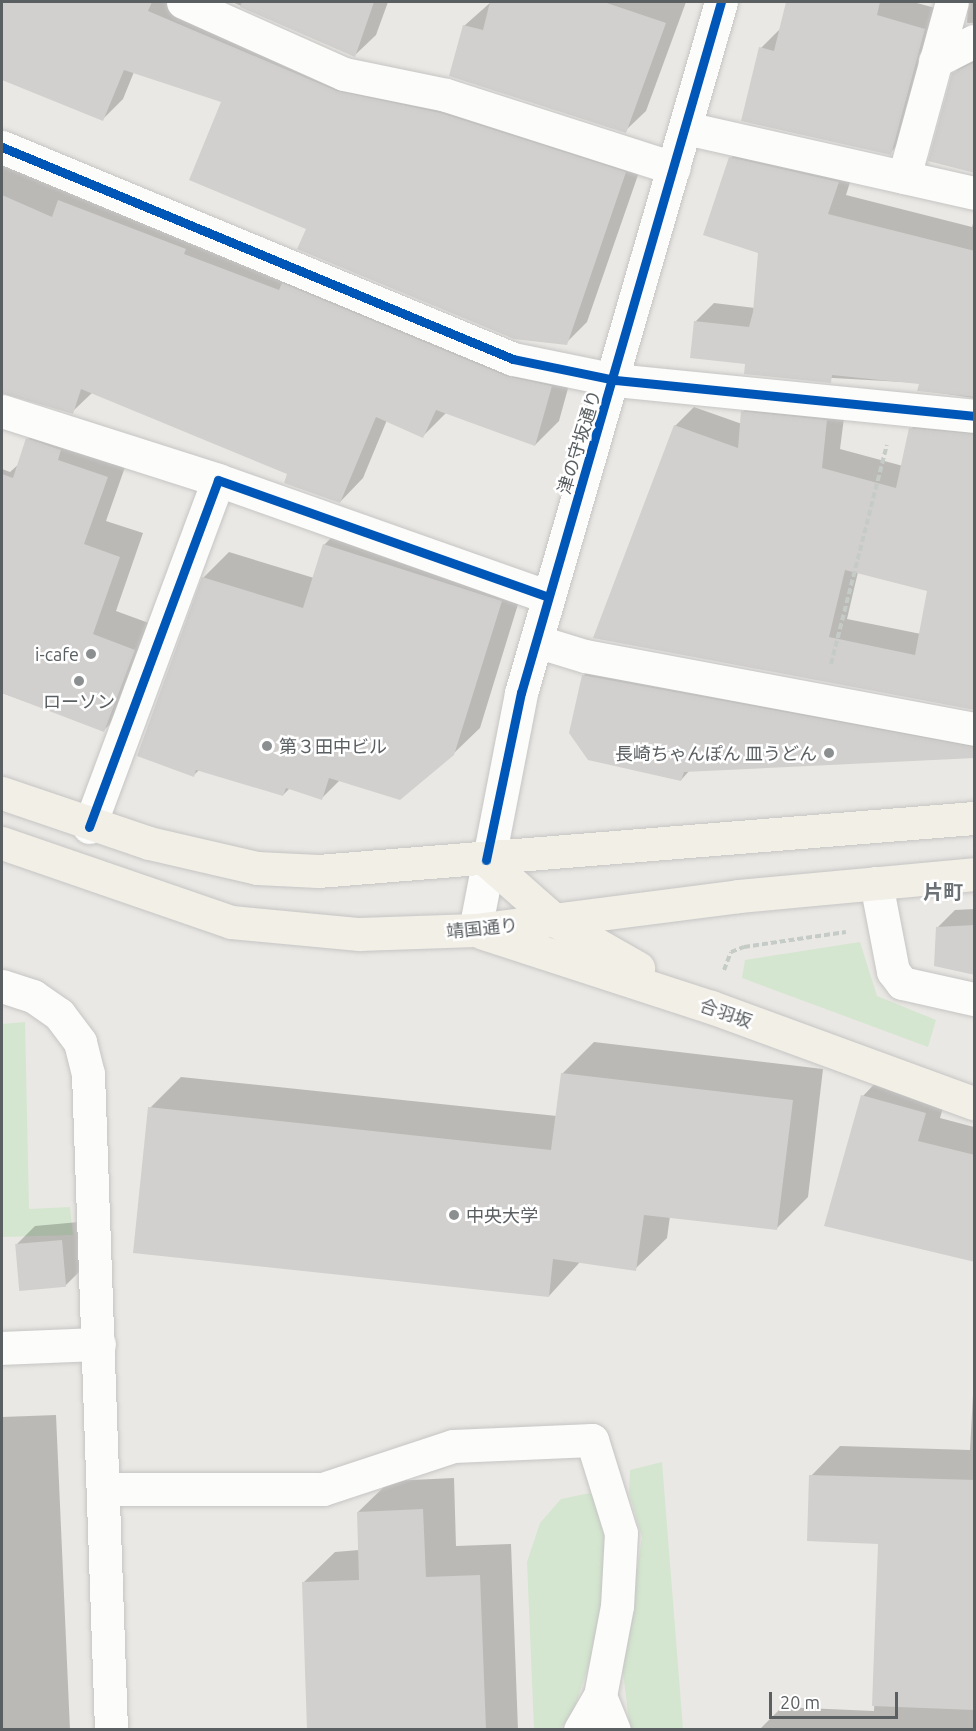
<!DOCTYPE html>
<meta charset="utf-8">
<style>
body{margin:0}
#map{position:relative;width:976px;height:1731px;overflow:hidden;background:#eae8e4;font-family:Ubuntu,"Noto Sans JP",sans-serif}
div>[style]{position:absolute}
.green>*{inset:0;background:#d4e6cf}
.shadow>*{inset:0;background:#0003}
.building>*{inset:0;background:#d2d0ce;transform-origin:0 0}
.path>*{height:4px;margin-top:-2px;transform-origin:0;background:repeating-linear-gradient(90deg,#c5cbc7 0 6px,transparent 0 9px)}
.roads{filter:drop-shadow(0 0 2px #c5c5c4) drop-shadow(0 0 2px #c5c5c4)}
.minor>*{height:33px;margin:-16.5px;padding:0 16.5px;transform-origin:16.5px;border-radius:16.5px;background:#fcfcfb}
.major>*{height:33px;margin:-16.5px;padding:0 16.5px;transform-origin:16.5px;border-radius:16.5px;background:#f2efe7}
.cycleway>*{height:9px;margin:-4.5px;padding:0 4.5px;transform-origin:4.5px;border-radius:4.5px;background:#0057b8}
.dots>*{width:16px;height:16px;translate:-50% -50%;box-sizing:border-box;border:3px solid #fff;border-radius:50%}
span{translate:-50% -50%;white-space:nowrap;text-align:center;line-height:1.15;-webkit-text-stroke:5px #fff;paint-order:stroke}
.street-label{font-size:18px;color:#5a5f62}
.poi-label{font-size:18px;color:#5a5f62}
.right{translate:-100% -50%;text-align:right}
.left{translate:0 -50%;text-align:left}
.neighbourhood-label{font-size:20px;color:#6b7174;font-weight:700}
.frame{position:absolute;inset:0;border:3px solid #5a5f62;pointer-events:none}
.scale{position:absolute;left:769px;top:1692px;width:129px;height:27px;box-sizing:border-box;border:3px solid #5a5f62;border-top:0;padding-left:8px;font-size:18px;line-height:21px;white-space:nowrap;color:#5a5f62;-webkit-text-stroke:4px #fff;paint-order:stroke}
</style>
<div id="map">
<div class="green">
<i style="clip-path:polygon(860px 942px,877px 996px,936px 1020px,928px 1047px,742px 978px,745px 960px)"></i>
<i style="clip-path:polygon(25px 1022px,29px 1209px,70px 1207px,73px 1235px,2px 1237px,2px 1024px)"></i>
<i style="clip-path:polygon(662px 1462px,683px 1729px,630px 1729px,622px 1664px,642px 1537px,629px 1493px,630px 1470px)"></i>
<i style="clip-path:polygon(590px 1493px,607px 1514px,610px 1547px,597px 1641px,573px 1712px,560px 1729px,534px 1729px,527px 1562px,540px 1523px,561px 1499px)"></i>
</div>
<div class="shadow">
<i style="clip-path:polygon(2px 2px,202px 2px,358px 71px,646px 152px,587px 322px,566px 343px,308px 228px,223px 101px,134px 72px,123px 99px,103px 119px,2px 79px)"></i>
<i style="clip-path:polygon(232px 2px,388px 2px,376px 35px,355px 55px)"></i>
<i style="clip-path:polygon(491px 2px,686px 2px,646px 111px,625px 131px,464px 26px)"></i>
<i style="clip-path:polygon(787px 2px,913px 2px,943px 10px,909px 134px,890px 153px,761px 48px,780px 29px)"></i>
<i style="clip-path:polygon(968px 2px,974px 2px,974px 23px,967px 23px)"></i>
<i style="clip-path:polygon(974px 54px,974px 171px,953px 74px)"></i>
<i style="clip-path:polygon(750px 139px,856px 163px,846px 195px,972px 227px,974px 220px,974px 398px,919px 390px,921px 383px,746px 373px,746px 363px,695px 322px,714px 303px,755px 308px,759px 252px,731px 158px)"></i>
<i style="clip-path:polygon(2px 162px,530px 353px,575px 363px,559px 421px,535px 445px,447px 412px,423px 436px,387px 420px,363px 478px,340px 502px,289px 473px,93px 392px,72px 412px,2px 393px)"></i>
<i style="clip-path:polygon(evenodd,762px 393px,846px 402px,840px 449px,903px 466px,911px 429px,930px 410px,974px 415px,974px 708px,595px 637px,675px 426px,694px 407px,742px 424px,743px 412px,762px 393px,858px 572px,929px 590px,921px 634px,847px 619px,858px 572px)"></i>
<i style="clip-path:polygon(51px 416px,130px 453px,106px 521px,143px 533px,116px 611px,157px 626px,128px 706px,104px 730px,2px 693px,2px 469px,10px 472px,20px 463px,28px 439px)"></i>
<i style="clip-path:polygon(350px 519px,527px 575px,480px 728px,453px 754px,340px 780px,322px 798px,290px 788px,283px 795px,199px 770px,193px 776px,203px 578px,229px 552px,314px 578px,324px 545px)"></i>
<i style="clip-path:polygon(603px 656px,974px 726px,974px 756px,690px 770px,681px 780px,584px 675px)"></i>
<i style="clip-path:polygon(974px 909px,974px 973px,938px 927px,955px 910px)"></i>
<i style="clip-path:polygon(594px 1042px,823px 1069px,808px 1197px,776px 1229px,670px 1216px,667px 1238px,635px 1269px,580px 1262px,549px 1296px,150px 1108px,181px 1077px,557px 1116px,562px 1074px)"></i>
<i style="clip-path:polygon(885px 1073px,948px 1090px,940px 1118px,974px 1127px,974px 1261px,863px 1096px)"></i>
<i style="clip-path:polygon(79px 1222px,83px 1268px,65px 1286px,17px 1244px,35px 1226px)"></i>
<i style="clip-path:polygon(974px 1376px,974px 1730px,759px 1730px,782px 1707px,874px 1711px,880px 1542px,811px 1476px,840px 1446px,970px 1450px)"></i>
<i style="clip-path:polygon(56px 1415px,70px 1730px,2px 1730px,2px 1417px)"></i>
<i style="clip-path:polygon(454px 1478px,456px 1546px,511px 1544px,518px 1730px,308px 1730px,303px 1583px,335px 1552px,359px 1550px,358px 1512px,390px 1481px)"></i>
</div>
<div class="building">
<i style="clip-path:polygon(2px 2px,152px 2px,148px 11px,337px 91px,441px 113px,626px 172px,567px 345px,514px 339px,297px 249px,306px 229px,189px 180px,221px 102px,124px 70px,103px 121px,2px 80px)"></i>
<i style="clip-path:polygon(242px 2px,374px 2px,355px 57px,240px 7px)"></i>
<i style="clip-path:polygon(490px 2px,604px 2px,666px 23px,626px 133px,449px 76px,463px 25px,483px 30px)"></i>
<i style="clip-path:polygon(786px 2px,880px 2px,877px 15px,925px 29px,891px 155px,741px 121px,759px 47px,774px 51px)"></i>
<i style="clip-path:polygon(975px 62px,975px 173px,928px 161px,952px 73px)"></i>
<i style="clip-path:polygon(729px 157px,839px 182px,828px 214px,975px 251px,975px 397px,917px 391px,919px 384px,832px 375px,831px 383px,744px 374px,745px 364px,690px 358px,694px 321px,749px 327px,753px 312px,758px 253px,703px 235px)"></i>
<i style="clip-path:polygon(2px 195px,52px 217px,58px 200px,186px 249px,184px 254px,279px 290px,282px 283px,506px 376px,552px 386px,535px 446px,436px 410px,423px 438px,376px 417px,340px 503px,284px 483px,287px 474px,81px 389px,73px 414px,2px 393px)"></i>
<i style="clip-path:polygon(evenodd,741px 411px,827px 420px,822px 468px,896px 488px,909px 428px,975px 434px,975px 710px,593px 638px,674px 425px,738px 448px,741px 411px,845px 570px,927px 591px,915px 655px,829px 637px,845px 570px)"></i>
<i style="clip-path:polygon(26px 438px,61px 450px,58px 460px,108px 477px,84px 544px,120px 557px,93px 634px,135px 650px,104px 732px,2px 693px,2px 474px,13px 478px)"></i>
<i style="clip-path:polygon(323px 544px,502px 601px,454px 755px,400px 800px,329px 778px,322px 800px,286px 788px,283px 796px,196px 770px,194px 777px,137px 756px,202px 577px,303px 608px)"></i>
<i style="clip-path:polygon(582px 675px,975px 747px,975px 758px,684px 772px,681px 781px,588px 760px,569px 733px)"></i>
<i style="clip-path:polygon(975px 925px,975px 975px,934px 966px,936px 927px)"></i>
<i style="clip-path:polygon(561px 1073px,793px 1100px,777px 1230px,644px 1215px,636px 1271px,553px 1259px,549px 1297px,133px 1253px,148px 1107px,551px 1150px)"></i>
<i style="clip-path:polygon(861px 1095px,926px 1113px,918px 1141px,975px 1155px,975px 1262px,824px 1226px)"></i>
<i style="left:62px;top:1240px;width:47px;height:47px;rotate:85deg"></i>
<i style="clip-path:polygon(809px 1475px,975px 1480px,975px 1710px,872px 1706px,878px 1544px,807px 1541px)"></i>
<i style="clip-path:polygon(423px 1509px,426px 1577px,480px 1575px,486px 1730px,307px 1730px,302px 1582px,359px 1580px,357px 1512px)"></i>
</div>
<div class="path">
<i style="left:831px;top:664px;width:226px;rotate:-75.7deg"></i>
<i style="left:724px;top:970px;width:19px;rotate:-69deg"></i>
<i style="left:731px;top:952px;width:14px;rotate:-21deg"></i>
<i style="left:744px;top:947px;width:103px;rotate:-8.4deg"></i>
</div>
<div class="roads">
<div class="minor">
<i style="left:183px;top:2px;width:176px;rotate:24.1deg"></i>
<i style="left:344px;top:74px;width:104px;rotate:11.6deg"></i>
<i style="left:446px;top:95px;width:239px;rotate:17.8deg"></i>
<i style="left:935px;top:61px;width:44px;rotate:-27.1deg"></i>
<i style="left:686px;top:128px;width:295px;rotate:12.7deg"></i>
<i style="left:2px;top:147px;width:553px;rotate:22.53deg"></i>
<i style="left:513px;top:359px;width:104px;rotate:11.6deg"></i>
<i style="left:615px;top:380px;width:361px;rotate:5.7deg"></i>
<i style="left:904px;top:177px;width:181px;rotate:-74.7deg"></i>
<i style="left:2px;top:411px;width:227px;rotate:17.7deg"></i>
<i style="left:218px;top:480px;width:350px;rotate:19.5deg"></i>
<i style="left:536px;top:641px;width:51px;rotate:17deg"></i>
<i style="left:585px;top:656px;width:396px;rotate:10.6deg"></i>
<i style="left:89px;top:827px;width:370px;rotate:-69.6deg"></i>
<i style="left:876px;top:883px;width:90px;rotate:79.1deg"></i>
<i style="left:893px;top:971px;width:15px;rotate:53deg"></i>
<i style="left:902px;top:983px;width:74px;rotate:12.5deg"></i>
<i style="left:475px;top:930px;width:241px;rotate:-79deg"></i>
<i style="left:521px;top:693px;width:719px;rotate:-73.86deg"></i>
<i style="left:2px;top:986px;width:33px;rotate:18deg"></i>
<i style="left:33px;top:996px;width:32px;rotate:35deg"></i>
<i style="left:59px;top:1014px;width:35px;rotate:53deg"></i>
<i style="left:80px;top:1042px;width:33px;rotate:76deg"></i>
<i style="left:88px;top:1074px;width:656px;rotate:87.99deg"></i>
<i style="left:2px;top:1348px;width:97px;rotate:-2.4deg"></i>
<i style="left:104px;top:1489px;width:219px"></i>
<i style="left:323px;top:1489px;width:137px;rotate:-18.3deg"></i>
<i style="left:453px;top:1446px;width:139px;rotate:-2.5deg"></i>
<i style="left:592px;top:1440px;width:97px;rotate:72.7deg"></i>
<i style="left:621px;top:1533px;width:73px;rotate:93.1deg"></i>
<i style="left:617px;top:1606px;width:92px;rotate:100.7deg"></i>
<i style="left:600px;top:1696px;width:37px;rotate:68deg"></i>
<i style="left:580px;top:1730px;width:39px;rotate:-60deg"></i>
</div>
<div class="major">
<i style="left:2px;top:793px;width:155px;rotate:18.8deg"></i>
<i style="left:149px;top:843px;width:111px;rotate:13deg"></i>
<i style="left:257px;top:868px;width:61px;rotate:2.8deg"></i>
<i style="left:318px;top:871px;width:658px;rotate:-4.62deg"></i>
<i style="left:2px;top:843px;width:242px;rotate:19deg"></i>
<i style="left:231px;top:922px;width:129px;rotate:5.4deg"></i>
<i style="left:359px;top:934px;width:116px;rotate:-2deg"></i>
<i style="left:475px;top:930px;width:266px;rotate:-7.3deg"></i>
<i style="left:739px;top:896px;width:236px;rotate:-5.3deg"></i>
<i style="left:486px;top:860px;width:91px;rotate:41.4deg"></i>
<i style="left:554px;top:920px;width:97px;rotate:29.7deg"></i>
<i style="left:483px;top:933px;width:240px;rotate:18deg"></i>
<i style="left:711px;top:1007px;width:280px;rotate:20.1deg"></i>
</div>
</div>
<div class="cycleway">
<i style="left:2px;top:147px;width:553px;rotate:22.53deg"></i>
<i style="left:513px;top:359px;width:104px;rotate:11.6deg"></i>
<i style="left:615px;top:380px;width:361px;rotate:5.7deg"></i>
<i style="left:89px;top:827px;width:370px;rotate:-69.6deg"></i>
<i style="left:218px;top:480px;width:350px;rotate:19.5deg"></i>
<i style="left:486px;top:860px;width:171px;rotate:-78.2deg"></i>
<i style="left:521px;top:693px;width:719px;rotate:-73.86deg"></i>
</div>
<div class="dots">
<i style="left:91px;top:654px;background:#8c8f90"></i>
<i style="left:79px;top:681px;background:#8c8f90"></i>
<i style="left:267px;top:746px;background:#8c8f90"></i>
<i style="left:829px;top:753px;background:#8c8f90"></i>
<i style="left:454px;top:1215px;background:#8c8f90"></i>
</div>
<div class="street-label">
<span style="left:579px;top:442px;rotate:-73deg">津の守坂通り</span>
<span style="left:482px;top:928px;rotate:-6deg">靖国通り</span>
<span style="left:726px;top:1013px;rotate:19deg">合羽坂</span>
</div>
<div class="poi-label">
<span class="right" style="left:79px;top:654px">i-cafe</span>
<span style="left:79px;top:701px">ローソン</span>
<span class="left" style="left:279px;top:746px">第３田中ビル</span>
<span class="right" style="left:817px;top:753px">長崎ちゃんぽん 皿うどん</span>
<span class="left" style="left:466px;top:1215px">中央大学</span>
</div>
<div class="neighbourhood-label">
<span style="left:943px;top:891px">片町</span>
</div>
<div class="frame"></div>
<div class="scale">20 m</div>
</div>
